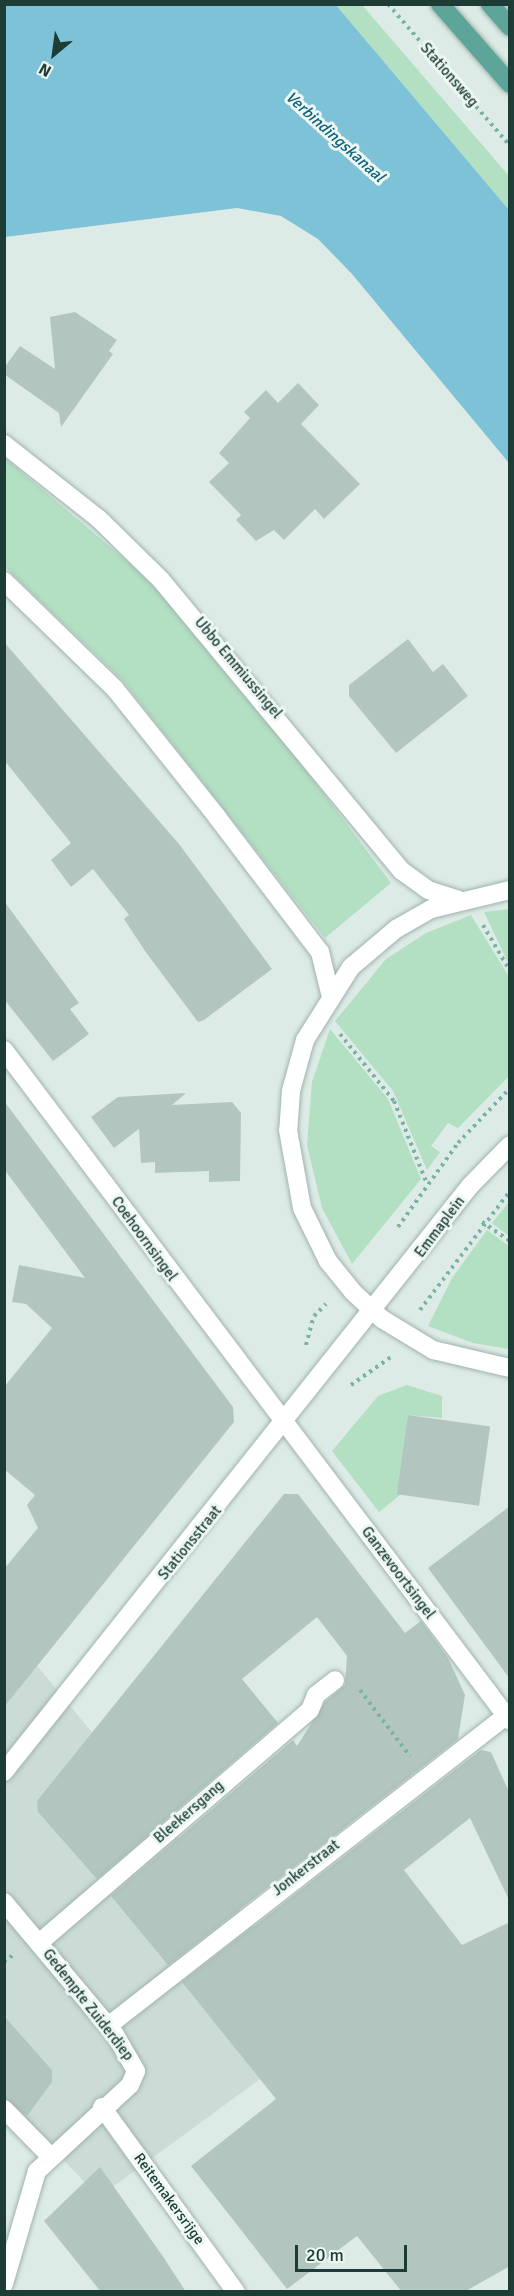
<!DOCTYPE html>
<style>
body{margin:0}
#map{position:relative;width:514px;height:2296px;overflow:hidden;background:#ddebe6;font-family:Signika,sans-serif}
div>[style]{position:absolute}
.built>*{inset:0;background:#cbdbd5}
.green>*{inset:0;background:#b3dfc2}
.water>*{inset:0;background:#7ec2d7}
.building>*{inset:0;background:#b2c6bf;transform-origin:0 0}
.path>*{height:4px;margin-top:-2px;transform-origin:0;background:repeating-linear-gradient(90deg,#7ab2a5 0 3px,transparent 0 7.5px)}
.roads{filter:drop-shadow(0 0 2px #a0b3ae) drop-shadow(0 0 2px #a0b3ae)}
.minor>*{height:18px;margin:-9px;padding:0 9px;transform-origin:9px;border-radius:9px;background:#fff}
.major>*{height:18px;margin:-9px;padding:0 9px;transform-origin:9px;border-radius:9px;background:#5ca598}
span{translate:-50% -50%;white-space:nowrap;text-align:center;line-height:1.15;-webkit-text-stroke:6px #edf7f3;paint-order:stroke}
.street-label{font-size:15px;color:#1d3c36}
.water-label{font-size:16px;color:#12627d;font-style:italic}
.frame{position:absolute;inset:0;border:6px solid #1d3c36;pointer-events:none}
.north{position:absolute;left:24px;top:24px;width:60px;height:60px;-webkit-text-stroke:4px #edf7f3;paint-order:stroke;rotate:209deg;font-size:16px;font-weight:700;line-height:24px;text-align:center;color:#1d3c36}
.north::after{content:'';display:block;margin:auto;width:21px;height:27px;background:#1d3c36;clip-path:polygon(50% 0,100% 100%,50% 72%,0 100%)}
.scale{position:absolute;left:295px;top:2245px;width:112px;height:27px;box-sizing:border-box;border:3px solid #1d3c36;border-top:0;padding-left:8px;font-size:18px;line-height:21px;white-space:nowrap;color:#1d3c36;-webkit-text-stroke:4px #edf7f3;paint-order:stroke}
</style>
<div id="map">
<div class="built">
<i style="clip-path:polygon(4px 1626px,334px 2025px,99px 2197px,5px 2099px)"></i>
</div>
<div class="green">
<i style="clip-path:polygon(336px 5px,362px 5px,509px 176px,509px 210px)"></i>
<i style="clip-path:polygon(4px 457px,155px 585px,275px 729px,391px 883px,325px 938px,122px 680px,5px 567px)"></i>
<i style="clip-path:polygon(509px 909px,510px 909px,509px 965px,484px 912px)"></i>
<i style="clip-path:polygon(471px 915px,509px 977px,509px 1076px,458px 1128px,448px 1123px,431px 1146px,440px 1152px,427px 1170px,393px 1091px,335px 1021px,386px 959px,426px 933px)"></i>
<i style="clip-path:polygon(330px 1029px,388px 1099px,421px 1179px,352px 1264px,322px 1208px,307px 1145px,312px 1082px)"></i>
<i style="clip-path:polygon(509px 1202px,509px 1236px,492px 1223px)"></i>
<i style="clip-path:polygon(487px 1230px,509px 1246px,509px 1349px,473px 1343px,428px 1326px,452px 1278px)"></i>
<i style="clip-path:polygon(407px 1385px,442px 1396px,442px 1418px,408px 1415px,400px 1495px,379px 1512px,332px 1451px,378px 1396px)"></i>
</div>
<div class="water">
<i style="clip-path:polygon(5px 4px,336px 5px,509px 210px,509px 463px,352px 274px,318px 239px,281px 216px,237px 208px,5px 237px)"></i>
</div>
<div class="building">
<i style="clip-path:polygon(75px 312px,117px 340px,109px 351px,113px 354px,61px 427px,59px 413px,4px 374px,4px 368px,20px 346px,55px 369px,50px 317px)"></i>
<i style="clip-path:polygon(298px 383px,319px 405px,301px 424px,360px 484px,324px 519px,315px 509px,284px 540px,274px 530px,256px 541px,236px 520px,241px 515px,209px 482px,229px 463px,219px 453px,250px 418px,244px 412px,266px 390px,278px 403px)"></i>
<i style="clip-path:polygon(408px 639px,433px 672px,443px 664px,468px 696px,396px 753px,349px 696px,349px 685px)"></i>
<i style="clip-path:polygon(4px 642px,179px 844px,272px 969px,204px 1020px,198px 1022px,145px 951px,124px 919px,129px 915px,93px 869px,71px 887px,51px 860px,71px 843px,4px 760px)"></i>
<i style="clip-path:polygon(4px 901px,79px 1003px,70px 1009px,89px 1034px,53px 1061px,4px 999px)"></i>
<i style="clip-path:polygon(186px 1093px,172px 1105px,232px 1102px,241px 1113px,240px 1181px,209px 1182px,209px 1171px,155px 1173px,155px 1162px,141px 1163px,139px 1129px,114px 1148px,91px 1117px,118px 1097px)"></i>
<i style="clip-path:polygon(4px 1101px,233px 1407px,234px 1422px,4px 1707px,4px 1569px,38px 1528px,27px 1505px,35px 1495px,4px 1469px,4px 1387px,52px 1328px,26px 1304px,12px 1302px,19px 1265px,85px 1278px,4px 1169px)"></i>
<i style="left:408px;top:1415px;width:83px;height:80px;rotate:8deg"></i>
<i style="clip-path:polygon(284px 1494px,298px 1494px,405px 1633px,421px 1621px,448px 1658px,465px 1695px,458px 1739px,168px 1965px,111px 1896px,293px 1740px,297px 1746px,325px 1702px,345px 1685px,347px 1656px,317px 1617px,242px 1679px,278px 1723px,97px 1879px,38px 1812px,37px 1801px)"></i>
<i style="clip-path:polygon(510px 1506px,510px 1679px,428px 1568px)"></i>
<i style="clip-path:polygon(481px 1750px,491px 1752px,510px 1794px,510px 1902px,470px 1818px,404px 1870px,462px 1945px,510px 1922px,510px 2266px,464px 2292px,402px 2292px,357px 2236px,287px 2289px,191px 2166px,276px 2099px,182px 1982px)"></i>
<i style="clip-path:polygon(4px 2016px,52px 2070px,52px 2082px,27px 2116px,4px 2098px)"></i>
<i style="clip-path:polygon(100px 2167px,164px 2258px,186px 2292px,101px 2292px,44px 2221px)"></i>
</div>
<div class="path">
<i style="left:388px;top:4px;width:187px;rotate:49.3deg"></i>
<i style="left:483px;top:925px;width:53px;rotate:59.6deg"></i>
<i style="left:340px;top:1034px;width:86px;rotate:51.1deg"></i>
<i style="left:394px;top:1101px;width:89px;rotate:68.3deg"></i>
<i style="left:482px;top:1222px;width:34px;rotate:34deg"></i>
<i style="left:398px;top:1227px;width:103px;rotate:-54.5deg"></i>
<i style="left:458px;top:1143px;width:76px;rotate:-46.6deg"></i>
<i style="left:420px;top:1310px;width:149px;rotate:-52.9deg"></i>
<i style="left:306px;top:1345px;width:30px;rotate:-75deg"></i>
<i style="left:314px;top:1316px;width:17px;rotate:-45deg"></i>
<i style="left:351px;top:1385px;width:49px;rotate:-35deg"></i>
<i style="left:360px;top:1690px;width:83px;rotate:52.9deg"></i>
<i style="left:4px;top:1962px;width:11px;rotate:-38deg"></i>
</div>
<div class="roads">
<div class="minor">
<i style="left:4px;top:444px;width:121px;rotate:38.3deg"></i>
<i style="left:99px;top:519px;width:87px;rotate:44.5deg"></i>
<i style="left:161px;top:580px;width:378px;rotate:50.4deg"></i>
<i style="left:402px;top:871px;width:32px;rotate:36deg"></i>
<i style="left:428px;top:890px;width:32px;rotate:18deg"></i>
<i style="left:4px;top:581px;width:155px;rotate:44.2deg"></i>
<i style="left:115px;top:689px;width:164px;rotate:51.4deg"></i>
<i style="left:217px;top:817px;width:170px;rotate:52.7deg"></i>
<i style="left:320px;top:952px;width:42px;rotate:76.3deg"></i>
<i style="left:510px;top:890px;width:81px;rotate:166.5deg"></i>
<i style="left:431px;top:909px;width:40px;rotate:150.3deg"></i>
<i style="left:396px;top:929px;width:59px;rotate:139.8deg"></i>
<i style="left:351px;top:967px;width:86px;rotate:122.2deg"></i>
<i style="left:305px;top:1040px;width:53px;rotate:105.4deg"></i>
<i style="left:291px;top:1091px;width:39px;rotate:94deg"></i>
<i style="left:288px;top:1130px;width:79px;rotate:79.8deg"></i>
<i style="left:302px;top:1208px;width:59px;rotate:63.9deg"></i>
<i style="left:328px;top:1261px;width:40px;rotate:51deg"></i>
<i style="left:353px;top:1292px;width:40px;rotate:43deg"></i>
<i style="left:382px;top:1319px;width:60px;rotate:31.3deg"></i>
<i style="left:433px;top:1350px;width:79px;rotate:13.2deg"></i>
<i style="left:4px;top:1050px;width:840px;rotate:52.98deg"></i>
<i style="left:4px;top:1772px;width:749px;rotate:-51.51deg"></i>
<i style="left:470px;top:1186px;width:57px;rotate:-45.7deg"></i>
<i style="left:4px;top:1902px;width:171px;rotate:50deg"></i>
<i style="left:114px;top:2033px;width:44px;rotate:59.9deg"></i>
<i style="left:136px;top:2071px;width:15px;rotate:113deg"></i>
<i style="left:130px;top:2085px;width:127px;rotate:137.2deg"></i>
<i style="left:37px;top:2171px;width:118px;rotate:106.3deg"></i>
<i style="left:39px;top:1943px;width:357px;rotate:-40.7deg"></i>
<i style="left:310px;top:1710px;width:16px;rotate:-68deg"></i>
<i style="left:316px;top:1695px;width:24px;rotate:-38deg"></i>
<i style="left:108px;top:2026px;width:506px;rotate:-37.93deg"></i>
<i style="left:102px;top:2107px;width:228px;rotate:54.1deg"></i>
<i style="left:4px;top:2109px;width:66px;rotate:45.6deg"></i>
</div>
<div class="major">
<i style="left:440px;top:4px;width:106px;rotate:48.8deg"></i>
<i style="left:490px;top:4px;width:30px;rotate:49deg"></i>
</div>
</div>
<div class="street-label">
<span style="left:449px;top:75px;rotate:49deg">Stationsweg</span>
<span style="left:238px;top:668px;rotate:50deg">Ubbo Emmiussingel</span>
<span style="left:440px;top:1227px;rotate:-53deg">Emmaplein</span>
<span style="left:144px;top:1239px;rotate:54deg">Coehoornsingel</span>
<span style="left:190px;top:1543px;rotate:-51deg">Stationsstraat</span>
<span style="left:398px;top:1573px;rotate:53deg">Ganzevoortsingel</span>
<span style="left:189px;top:1812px;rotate:-41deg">Bleekersgang</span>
<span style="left:306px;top:1868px;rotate:-38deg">Jonkerstraat</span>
<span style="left:88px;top:2005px;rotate:52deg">Gedempte Zuiderdiep</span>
<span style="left:169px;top:2199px;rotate:54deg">Reitemakersrijge</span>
</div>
<div class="water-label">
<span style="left:335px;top:137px;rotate:42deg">Verbindingskanaal</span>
</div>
<div class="frame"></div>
<div class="north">N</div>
<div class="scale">20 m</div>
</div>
